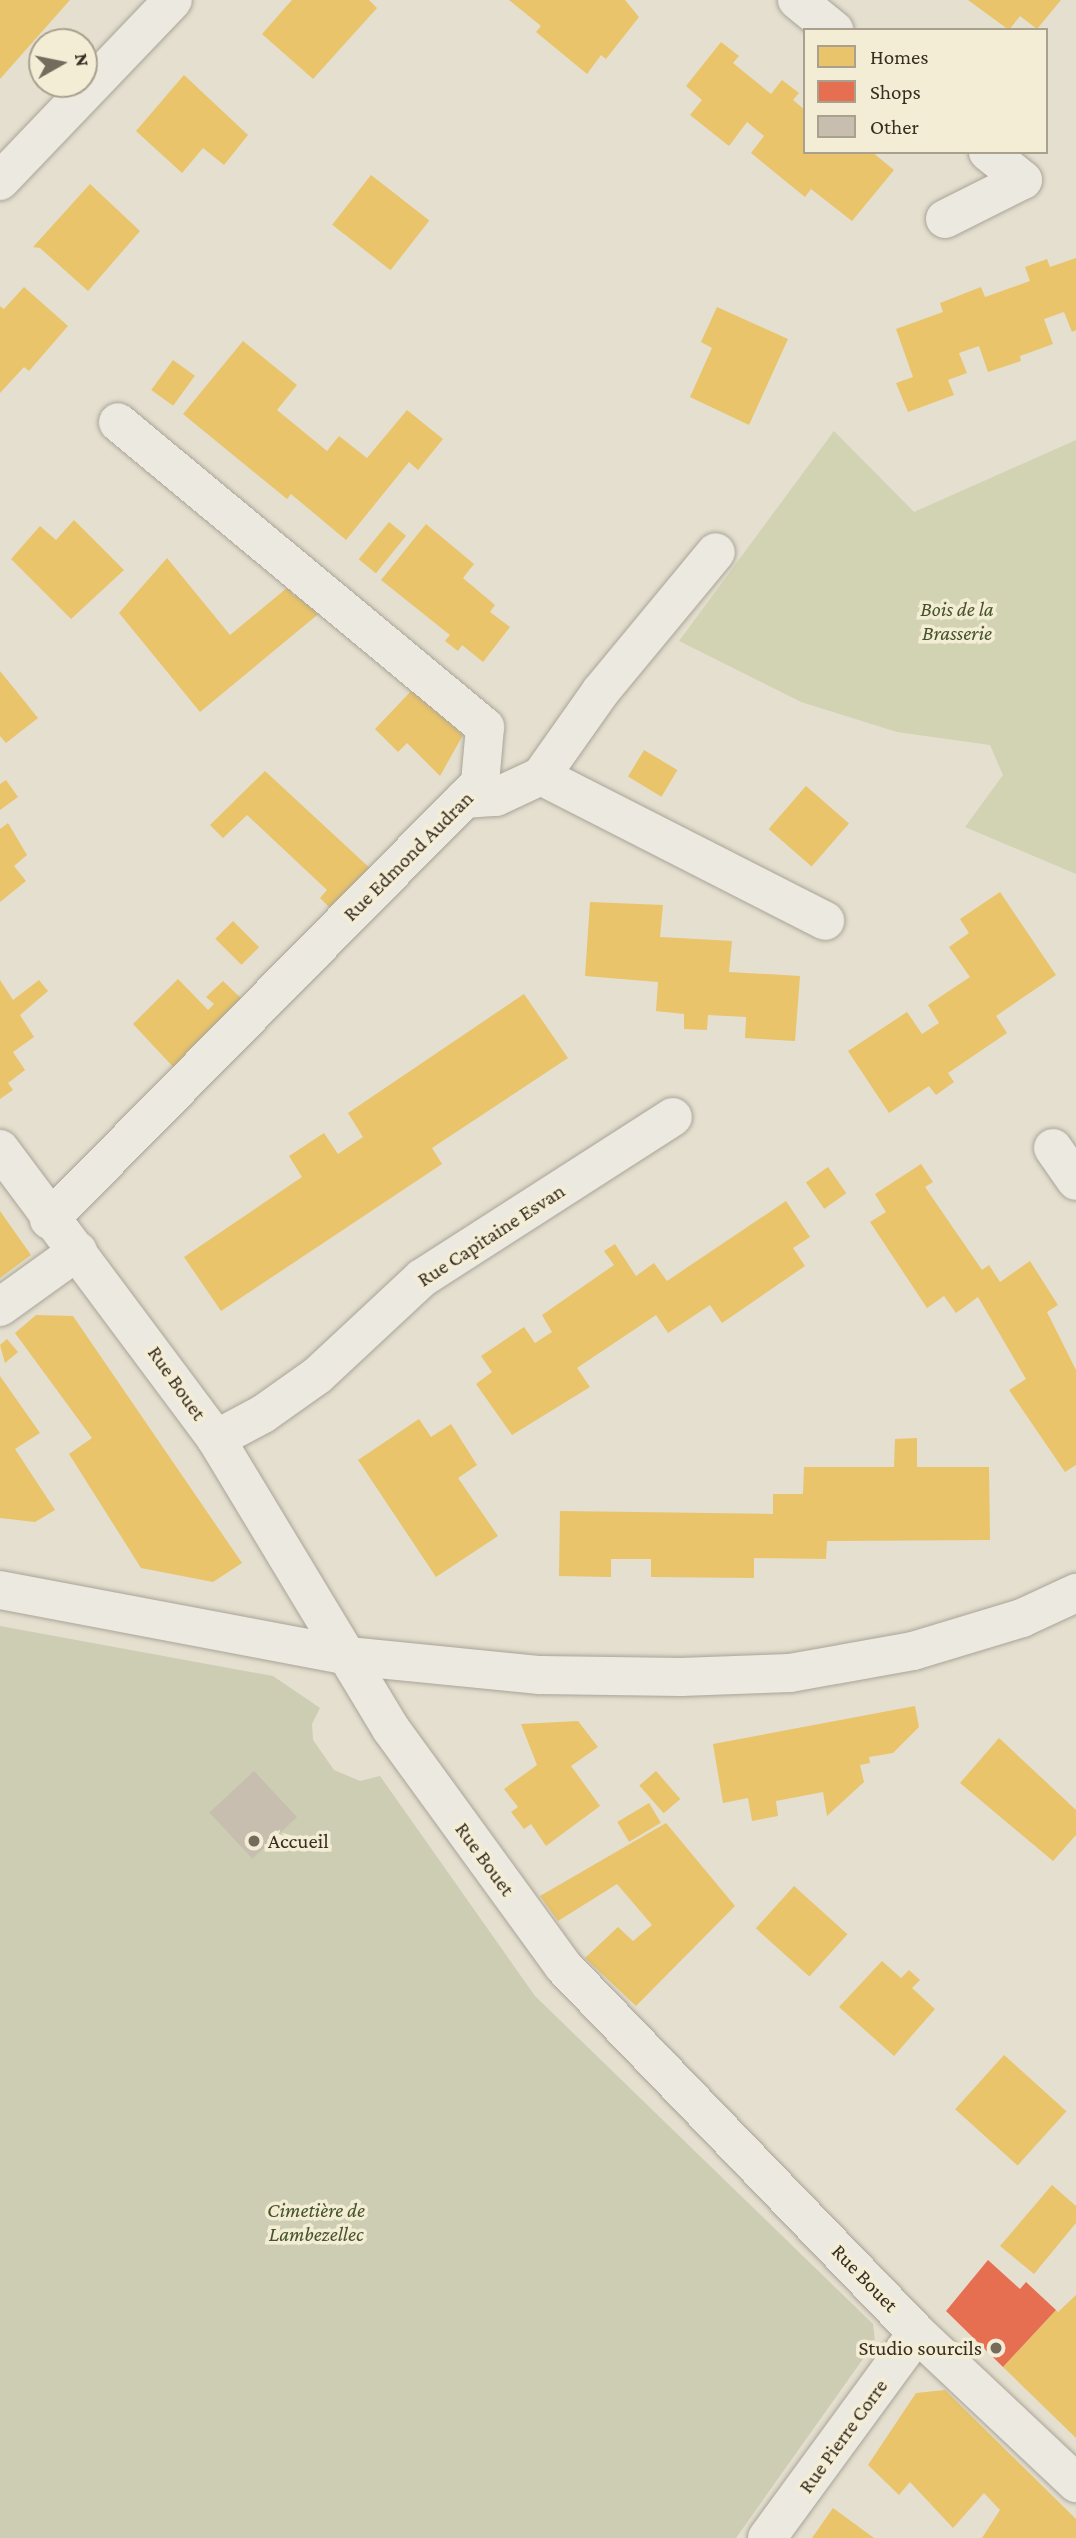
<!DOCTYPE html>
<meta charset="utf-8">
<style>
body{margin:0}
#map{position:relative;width:1076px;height:2538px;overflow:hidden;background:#e4dfcf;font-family:"Crimson Pro",serif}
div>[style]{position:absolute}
.green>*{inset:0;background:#d1d3b3}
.cemetery>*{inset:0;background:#cccdb2}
.homes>*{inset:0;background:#e9c46a;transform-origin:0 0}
.shops>*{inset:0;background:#e76f51}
.building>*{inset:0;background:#c7beb0;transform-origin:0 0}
.roads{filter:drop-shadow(0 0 2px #aaa498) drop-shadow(0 0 2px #aaa498)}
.street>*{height:38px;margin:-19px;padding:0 19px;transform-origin:19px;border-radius:19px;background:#ece9e0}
.dots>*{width:19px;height:19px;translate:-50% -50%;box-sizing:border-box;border:4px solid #f4edd6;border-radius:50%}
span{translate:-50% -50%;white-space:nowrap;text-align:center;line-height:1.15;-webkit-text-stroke:7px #f4edd6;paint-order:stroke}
.park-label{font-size:21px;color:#455328;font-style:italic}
.street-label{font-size:21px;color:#382d20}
.poi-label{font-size:21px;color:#382d20}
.left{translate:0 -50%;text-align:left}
.right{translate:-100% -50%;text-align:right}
.legend{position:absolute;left:803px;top:28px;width:245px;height:126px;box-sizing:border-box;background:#f4edd6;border:2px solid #a9a08d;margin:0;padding:9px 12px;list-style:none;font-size:21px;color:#382d20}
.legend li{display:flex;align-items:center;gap:14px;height:35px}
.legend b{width:35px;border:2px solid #a9a08d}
.north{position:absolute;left:28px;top:28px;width:70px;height:70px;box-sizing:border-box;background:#f4edd6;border:2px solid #a9a08d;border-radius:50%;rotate:81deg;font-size:19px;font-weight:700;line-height:28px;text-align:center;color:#382d20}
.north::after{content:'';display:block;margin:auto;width:24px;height:32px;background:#746b5d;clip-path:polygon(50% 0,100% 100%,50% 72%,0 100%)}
</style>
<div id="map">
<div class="green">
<i style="clip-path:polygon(834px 431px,914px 512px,1076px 440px,1076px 874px,965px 827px,1003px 775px,990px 745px,897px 732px,801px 702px,679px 641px)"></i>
</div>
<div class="cemetery">
<i style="clip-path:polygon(0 1626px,273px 1676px,320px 1708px,312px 1724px,313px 1740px,334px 1770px,360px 1781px,380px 1776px,535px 1996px,873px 2324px,875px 2342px,736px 2538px,0 2538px)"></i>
</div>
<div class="homes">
<i style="clip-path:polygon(0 0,70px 0,0 79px)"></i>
<i style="clip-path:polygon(292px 0,369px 0,377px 8px,313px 79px,262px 34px)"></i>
<i style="clip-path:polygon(509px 0,625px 0,639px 17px,606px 59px,601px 55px,587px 74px,536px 32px,541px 26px)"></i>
<i style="clip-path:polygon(968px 0,1061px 0,1037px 29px,1020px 16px,1009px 30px)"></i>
<i style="clip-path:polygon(721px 42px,739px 56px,733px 63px,771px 94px,782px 80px,799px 93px,793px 100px,805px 110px,805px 152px,872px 152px,894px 170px,852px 221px,811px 189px,805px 197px,751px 153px,764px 136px,747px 122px,729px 146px,690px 115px,702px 100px,686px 86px)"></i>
<i style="clip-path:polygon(184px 75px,248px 135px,224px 165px,203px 148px,182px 173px,136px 131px)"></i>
<i style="left:371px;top:175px;width:74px;height:63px;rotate:38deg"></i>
<i style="clip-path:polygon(90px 184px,140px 231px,88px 291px,40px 248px,33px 247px)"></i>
<i style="clip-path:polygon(1076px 258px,1076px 330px,1072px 332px,1064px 312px,1044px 319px,1053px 344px,1020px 356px,1021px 361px,988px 372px,979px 346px,959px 353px,967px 373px,948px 380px,954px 395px,908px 412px,896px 383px,913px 377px,896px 329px,943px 312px,940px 303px,981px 287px,985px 297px,1030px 281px,1025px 267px,1047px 259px,1050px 267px)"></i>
<i style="clip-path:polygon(24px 287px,68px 326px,29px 371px,24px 367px,0 393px,0 306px,4px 309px)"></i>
<i style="clip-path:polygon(717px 307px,788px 339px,749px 425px,690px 397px,712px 348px,701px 342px)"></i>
<i style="clip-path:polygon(243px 341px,297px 385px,277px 410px,327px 451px,339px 436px,367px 458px,407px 410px,443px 439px,418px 470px,409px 462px,346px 540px,291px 494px,287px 499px,183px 414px)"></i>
<i style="left:173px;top:360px;width:27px;height:37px;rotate:36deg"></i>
<i style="clip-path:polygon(74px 520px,124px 570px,71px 619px,11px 559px,40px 526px,56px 540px)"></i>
<i style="left:389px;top:522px;width:22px;height:48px;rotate:39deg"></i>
<i style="clip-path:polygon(426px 524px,474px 564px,463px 578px,495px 605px,490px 612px,510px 627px,483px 662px,462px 645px,458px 651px,445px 641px,450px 635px,381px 580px)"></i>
<i style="clip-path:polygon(167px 558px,230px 635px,288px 587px,294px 596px,300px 592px,322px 611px,200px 712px,119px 613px)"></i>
<i style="clip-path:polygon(0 671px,38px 718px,6px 743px,0 736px)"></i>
<i style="clip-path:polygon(414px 688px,463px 735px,440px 776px,407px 743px,398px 752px,375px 729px)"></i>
<i style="left:644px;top:750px;width:39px;height:31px;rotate:31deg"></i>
<i style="clip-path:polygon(265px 771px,373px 871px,335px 913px,320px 898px,327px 890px,247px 815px,223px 838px,210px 825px)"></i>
<i style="clip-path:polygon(6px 780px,18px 797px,0 810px,0 784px)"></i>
<i style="left:806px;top:786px;width:57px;height:57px;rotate:41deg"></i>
<i style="clip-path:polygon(8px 823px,27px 855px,14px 866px,26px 881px,0 902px,0 829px)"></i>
<i style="clip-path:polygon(1000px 892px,1056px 975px,996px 1016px,1007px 1033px,948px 1073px,954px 1082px,936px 1095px,929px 1086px,889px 1113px,848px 1051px,907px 1012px,922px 1034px,939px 1023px,928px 1005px,970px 977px,949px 947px,969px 933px,960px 919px)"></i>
<i style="clip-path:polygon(590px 902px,663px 905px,660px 937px,732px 941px,729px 972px,800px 976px,795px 1041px,745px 1038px,746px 1017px,708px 1015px,707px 1030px,684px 1029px,684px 1014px,656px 1011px,658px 982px,585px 976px)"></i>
<i style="left:233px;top:921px;width:37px;height:25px;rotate:45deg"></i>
<i style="clip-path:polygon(178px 979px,208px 1010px,214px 1004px,206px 997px,223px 981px,245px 1002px,176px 1070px,133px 1024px)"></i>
<i style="clip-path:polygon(0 980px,13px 1000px,39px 980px,48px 991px,20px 1015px,34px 1037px,13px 1052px,25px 1070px,8px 1083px,13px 1090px,0 1099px)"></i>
<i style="clip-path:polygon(524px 994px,568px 1058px,432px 1148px,442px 1164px,221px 1311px,184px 1257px,302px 1177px,289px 1156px,324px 1133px,338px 1154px,363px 1137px,348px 1113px)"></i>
<i style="clip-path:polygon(921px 1164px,933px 1182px,925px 1187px,982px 1270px,989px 1265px,1000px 1282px,1030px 1261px,1058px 1305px,1047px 1312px,1076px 1370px,1076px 1465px,1065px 1472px,1009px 1390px,1026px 1379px,978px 1297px,956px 1313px,944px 1296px,927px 1308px,870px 1222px,886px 1212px,875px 1194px)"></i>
<i style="left:828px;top:1167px;width:32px;height:27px;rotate:55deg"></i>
<i style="clip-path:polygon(786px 1201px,810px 1237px,793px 1248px,805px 1266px,722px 1323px,710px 1305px,668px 1333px,656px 1315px,577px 1368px,590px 1387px,512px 1435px,476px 1384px,492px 1372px,481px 1356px,524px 1327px,535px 1343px,552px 1332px,542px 1315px,614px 1265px,604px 1251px,615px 1244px,636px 1276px,654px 1263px,667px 1281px)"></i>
<i style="clip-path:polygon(0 1211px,31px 1255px,0 1278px)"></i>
<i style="clip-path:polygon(36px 1315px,73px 1316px,242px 1563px,213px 1582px,141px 1568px,69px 1454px,92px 1438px,15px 1333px)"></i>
<i style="clip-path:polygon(7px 1339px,18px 1352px,5px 1363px,0 1345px)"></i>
<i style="clip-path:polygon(0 1376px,40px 1433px,15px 1449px,55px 1510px,35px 1522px,0 1518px)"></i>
<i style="clip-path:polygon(419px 1419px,431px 1437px,451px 1424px,477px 1465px,458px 1478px,498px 1536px,436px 1577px,358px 1460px)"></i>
<i style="clip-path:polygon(917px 1438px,917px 1467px,989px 1467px,990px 1540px,827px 1541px,826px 1559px,754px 1558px,754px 1578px,651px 1577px,651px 1559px,611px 1559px,611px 1577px,559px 1576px,560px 1511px,773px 1514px,773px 1494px,803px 1494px,804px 1467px,894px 1467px,895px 1439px)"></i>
<i style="clip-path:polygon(915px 1706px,919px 1727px,893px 1753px,869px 1757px,870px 1763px,860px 1765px,864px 1782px,827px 1816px,823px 1792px,776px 1801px,778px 1816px,752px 1821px,748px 1798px,723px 1803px,713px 1744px)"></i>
<i style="clip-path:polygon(578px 1721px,598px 1747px,571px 1766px,600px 1806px,546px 1846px,531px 1824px,524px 1829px,511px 1812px,518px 1807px,504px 1789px,537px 1765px,521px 1724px)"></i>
<i style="clip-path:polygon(999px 1738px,1076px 1810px,1076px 1835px,1053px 1861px,960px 1783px)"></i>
<i style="left:656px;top:1771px;width:37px;height:22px;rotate:49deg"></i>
<i style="left:649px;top:1803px;width:23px;height:37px;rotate:59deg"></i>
<i style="clip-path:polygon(666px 1823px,735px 1906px,636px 2006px,585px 1958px,618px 1927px,633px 1941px,652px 1925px,617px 1884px,558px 1921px,540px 1896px)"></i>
<i style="left:794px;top:1886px;width:72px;height:57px;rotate:42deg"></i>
<i style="clip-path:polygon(882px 1961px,901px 1978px,909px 1970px,920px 1980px,912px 1988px,935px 2009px,894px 2056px,839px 2007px)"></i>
<i style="left:1004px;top:2055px;width:84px;height:73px;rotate:42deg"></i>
<i style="clip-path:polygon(1052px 2185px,1076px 2206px,1076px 2223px,1034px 2274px,1000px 2246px)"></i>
<i style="clip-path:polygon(1076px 2295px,1076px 2438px,1003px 2367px,1056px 2310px,1058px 2312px)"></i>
<i style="clip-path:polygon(945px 2390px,1076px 2519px,1076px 2538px,982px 2538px,1000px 2510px,984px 2493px,953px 2528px,910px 2482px,899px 2495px,868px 2465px,916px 2393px)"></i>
<i style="clip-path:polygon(833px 2508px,874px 2538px,812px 2538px)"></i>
</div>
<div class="shops">
<i style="clip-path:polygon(988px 2260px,1020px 2289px,1026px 2282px,1056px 2310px,1003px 2367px,946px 2311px)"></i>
</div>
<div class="building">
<i style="left:254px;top:1771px;width:63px;height:61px;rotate:47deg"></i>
</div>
<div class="roads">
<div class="street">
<i style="left:797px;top:0;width:48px;rotate:39deg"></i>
<i style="left:0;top:181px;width:250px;rotate:-46.3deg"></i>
<i style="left:945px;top:219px;width:87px;rotate:-26.6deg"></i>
<i style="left:1023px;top:180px;width:45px;rotate:-141.3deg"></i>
<i style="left:541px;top:776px;width:319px;rotate:27deg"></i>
<i style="left:464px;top:799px;width:32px;rotate:-4deg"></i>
<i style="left:496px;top:797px;width:50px;rotate:-25deg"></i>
<i style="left:541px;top:776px;width:104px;rotate:-54.8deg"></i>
<i style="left:601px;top:691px;width:180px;rotate:-50.4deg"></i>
<i style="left:1053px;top:1148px;width:40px;rotate:55.1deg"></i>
<i style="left:0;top:1149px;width:362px;rotate:53.3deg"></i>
<i style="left:216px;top:1439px;width:339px;rotate:58.9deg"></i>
<i style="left:391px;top:1729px;width:293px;rotate:54deg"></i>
<i style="left:563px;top:1966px;width:510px;rotate:46.03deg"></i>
<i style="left:917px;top:2333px;width:219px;rotate:43.3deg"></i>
<i style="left:49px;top:1220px;width:614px;rotate:-45.4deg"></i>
<i style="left:480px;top:783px;width:56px;rotate:-84.9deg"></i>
<i style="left:485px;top:727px;width:477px;rotate:-140.3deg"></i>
<i style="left:0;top:1307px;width:96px;rotate:-35.7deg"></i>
<i style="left:216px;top:1439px;width:53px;rotate:-28deg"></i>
<i style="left:263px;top:1414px;width:67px;rotate:-35.3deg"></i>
<i style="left:318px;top:1375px;width:142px;rotate:-43deg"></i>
<i style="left:422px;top:1278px;width:298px;rotate:-32.7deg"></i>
<i style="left:0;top:1590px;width:354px;rotate:10.7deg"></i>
<i style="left:348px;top:1656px;width:193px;rotate:5.7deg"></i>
<i style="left:540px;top:1675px;width:141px;rotate:0.8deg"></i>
<i style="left:681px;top:1677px;width:109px;rotate:-2.1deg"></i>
<i style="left:790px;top:1673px;width:125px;rotate:-10.1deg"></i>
<i style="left:913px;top:1651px;width:114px;rotate:-16.8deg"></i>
<i style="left:1022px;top:1618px;width:60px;rotate:-24.8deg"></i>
<i style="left:767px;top:2538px;width:254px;rotate:-53.8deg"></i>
</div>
</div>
<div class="dots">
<i style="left:254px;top:1841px;background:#746b5d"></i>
<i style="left:996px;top:2348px;background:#746b5d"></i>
</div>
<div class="park-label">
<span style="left:957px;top:621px">Bois de la<br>Brasserie</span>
<span style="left:316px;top:2222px">Cimetière de<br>Lambezellec</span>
</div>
<div class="street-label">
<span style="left:408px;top:856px;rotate:-45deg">Rue Edmond Audran</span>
<span style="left:491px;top:1235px;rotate:-33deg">Rue Capitaine Esvan</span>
<span style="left:177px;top:1383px;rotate:55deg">Rue Bouet</span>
<span style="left:485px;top:1859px;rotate:54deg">Rue Bouet</span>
<span style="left:865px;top:2278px;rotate:46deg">Rue Bouet</span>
<span style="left:843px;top:2436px;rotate:-54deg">Rue Pierre Corre</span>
</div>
<div class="poi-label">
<span class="left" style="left:268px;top:1841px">Accueil</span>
<span class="right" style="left:982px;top:2348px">Studio sourcils</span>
</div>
<ul class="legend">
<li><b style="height:19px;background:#e9c46a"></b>Homes</li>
<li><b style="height:19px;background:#e76f51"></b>Shops</li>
<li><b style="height:19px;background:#c7beb0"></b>Other</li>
</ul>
<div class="north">N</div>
</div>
